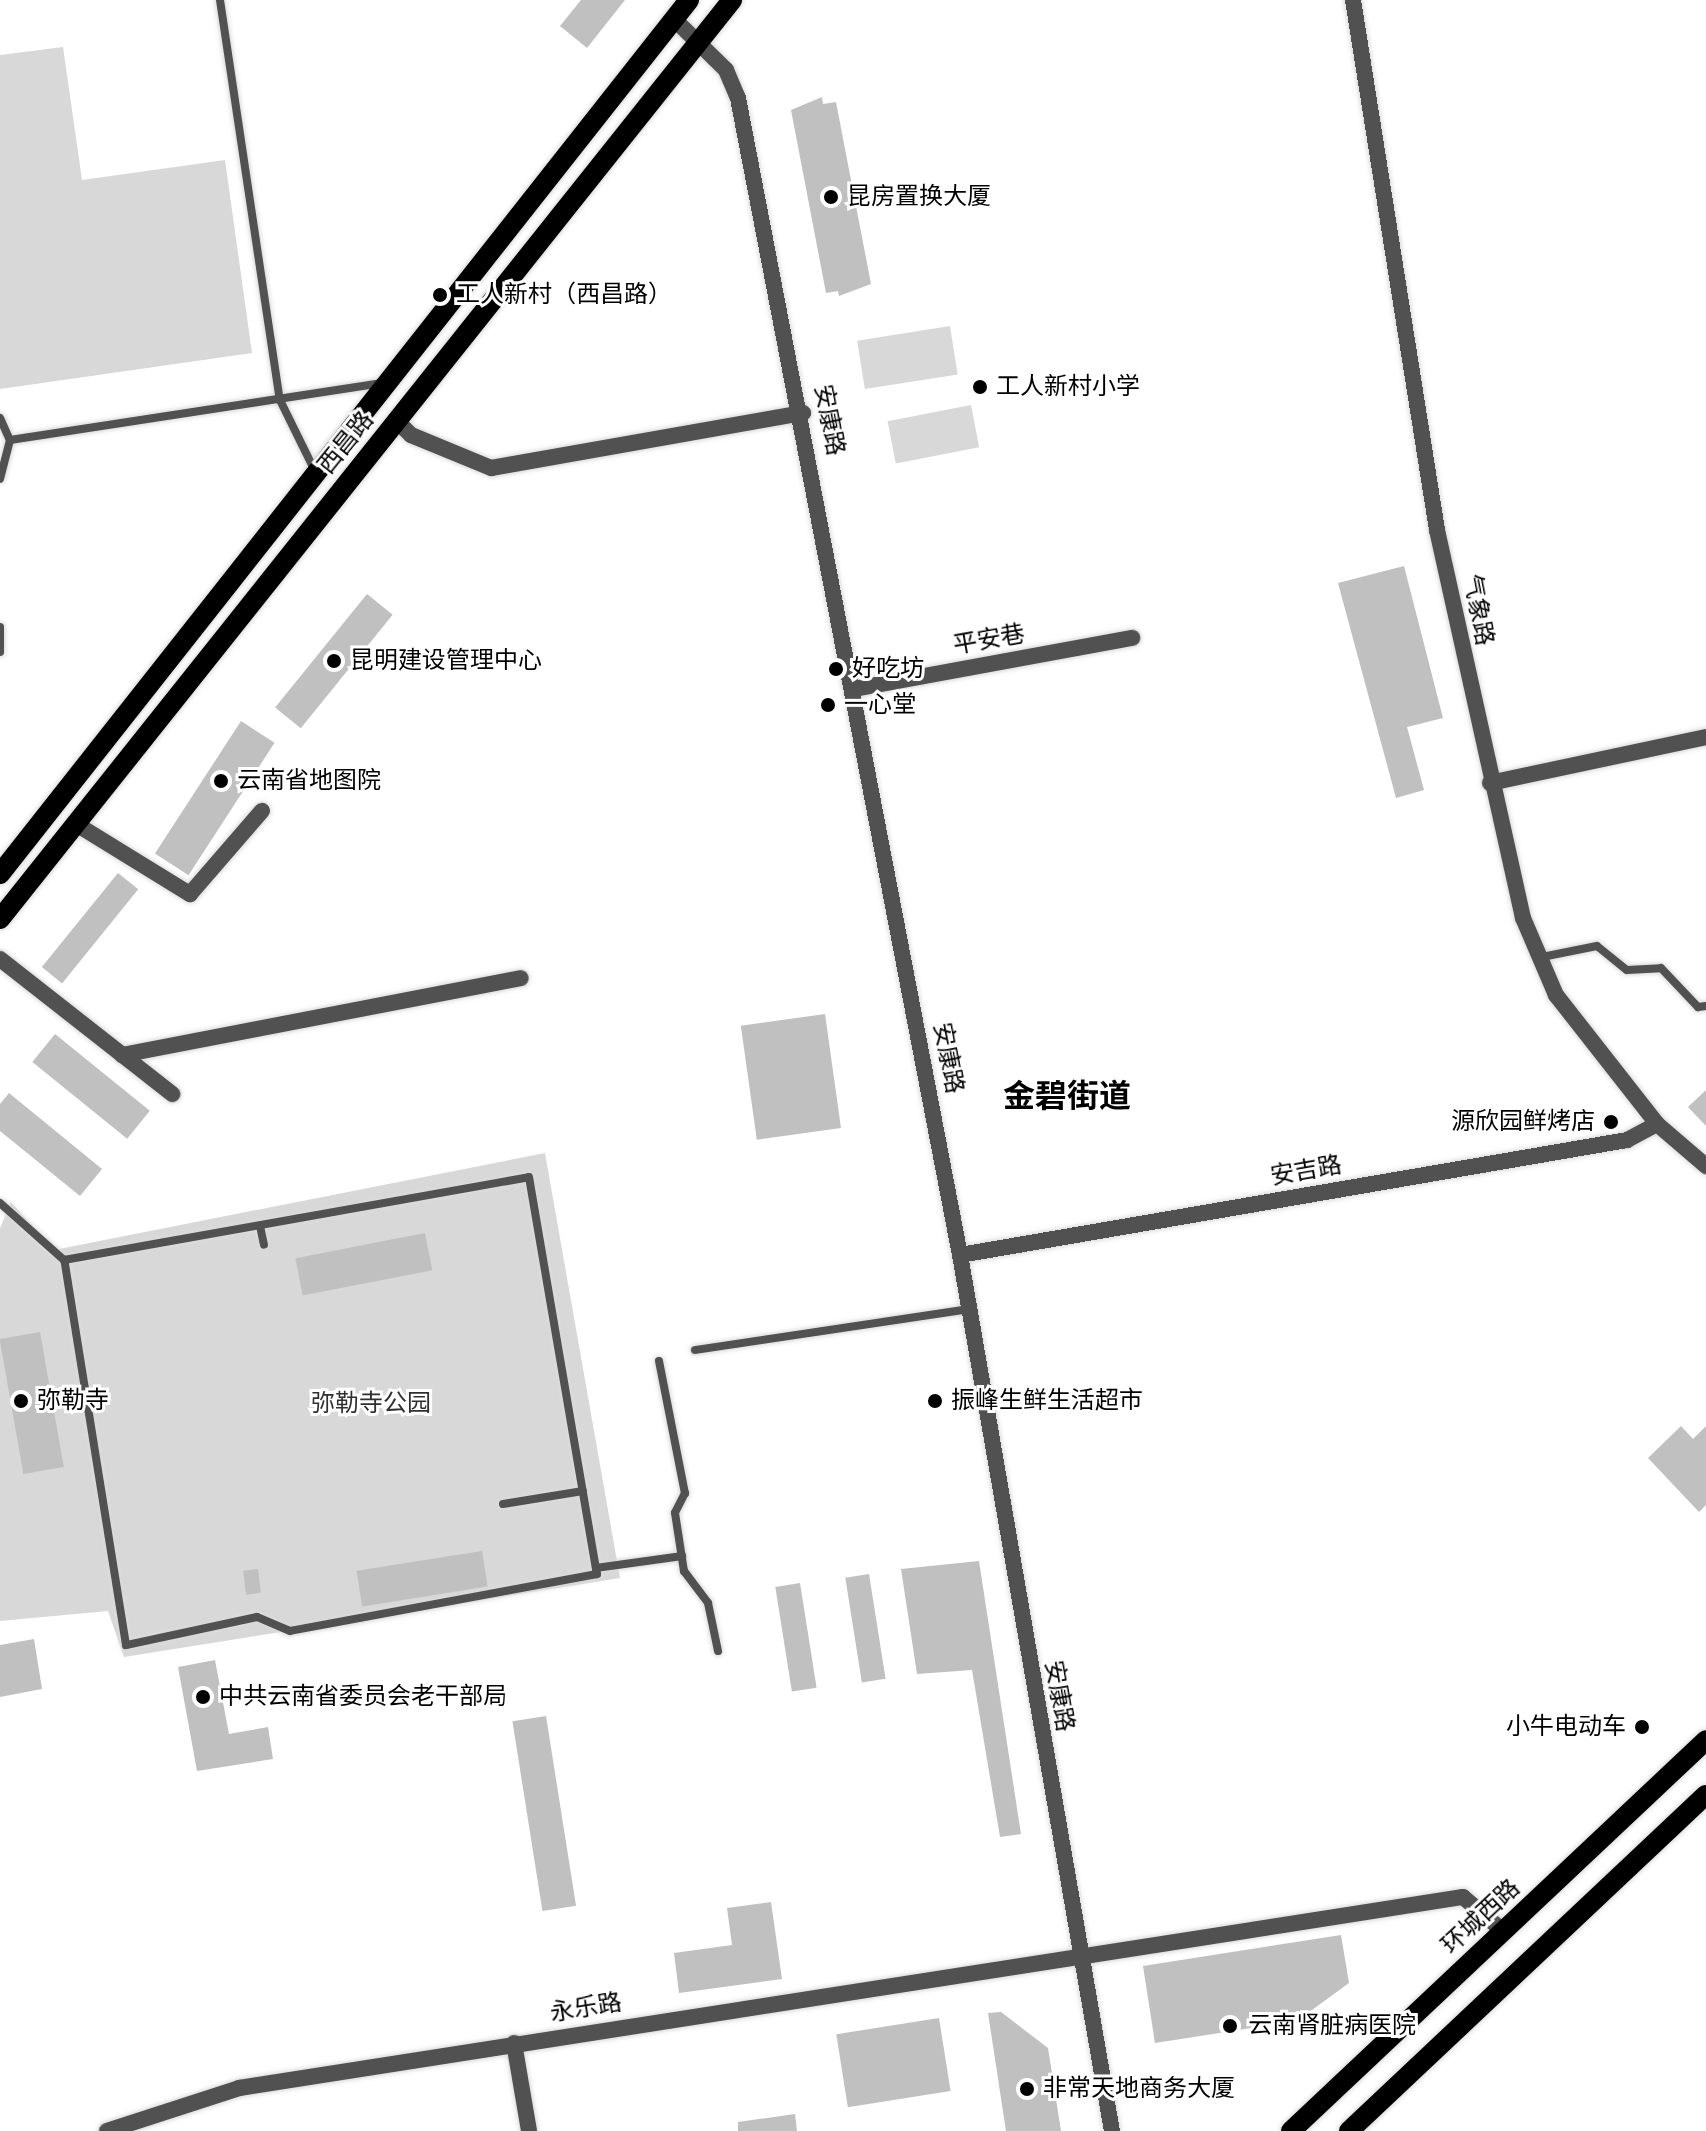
<!DOCTYPE html>
<meta charset="utf-8">
<style>
body{margin:0}
#map{position:relative;width:1706px;height:2131px;overflow:hidden;background:#fff;font-family:"Work Sans","Noto Sans SC",sans-serif}
div>[style]{position:absolute}
.green>*{inset:0;background:#d8d8d8;transform-origin:0 0}
.building>*{inset:0;background:#c0c0c0;transform-origin:0 0}
.roads{filter:drop-shadow(0 0 2px #dbdbdb) drop-shadow(0 0 2px #dbdbdb)}
.service>*{height:8px;margin:-4px;padding:0 4px;transform-origin:4px;border-radius:4px;background:#515151}
.minor>*{height:16px;margin:-8px;padding:0 8px;transform-origin:8px;border-radius:8px;background:#515151}
.tertiary>*{height:16px;margin:-8px;padding:0 8px;transform-origin:8px;border-radius:8px;background:#515151}
.primary>*{height:20px;margin:-10px;padding:0 10px;transform-origin:10px;border-radius:10px;background:#000}
.dots>*{width:22px;height:22px;translate:-50% -50%;box-sizing:border-box;border:4px solid #fff;border-radius:50%}
span{translate:-50% -50%;white-space:nowrap;text-align:center;line-height:1.15;-webkit-text-stroke:6px #fff;paint-order:stroke}
.poi-label{font-size:24px;color:#000}
.left{translate:0 -50%;text-align:left}
.right{translate:-100% -50%;text-align:right}
.street-label{font-size:24px;color:#000}
.park-label{font-size:24px;color:#2f2f2f}
.district-label{font-size:32px;color:#000;font-weight:700}
</style>
<div id="map">
<div class="green">
<i style="clip-path:polygon(63px 47px,82px 180px,225px 160px,252px 353px,0 389px,0 55px)"></i>
<i style="left:950px;top:326px;width:49px;height:94px;rotate:81deg"></i>
<i style="left:971px;top:405px;width:43px;height:85px;rotate:79deg"></i>
<i style="clip-path:polygon(545px 1153px,620px 1578px,124px 1657px,108px 1611px,0 1621px,0 1228px,11px 1202px,54px 1250px)"></i>
</div>
<div class="building">
<i style="clip-path:polygon(581px 0,625px 0,587px 48px,560px 26px)"></i>
<i style="clip-path:polygon(822px 97px,823px 104px,836px 102px,871px 284px,839px 296px,838px 291px,826px 293px,791px 110px)"></i>
<i style="clip-path:polygon(1404px 566px,1443px 718px,1407px 727px,1424px 790px,1396px 798px,1338px 583px)"></i>
<i style="left:367px;top:594px;width:33px;height:146px;rotate:39deg"></i>
<i style="left:241px;top:721px;width:40px;height:158px;rotate:33deg"></i>
<i style="left:118px;top:873px;width:26px;height:121px;rotate:39deg"></i>
<i style="left:825px;top:1014px;width:115px;height:85px;rotate:82deg"></i>
<i style="left:55px;top:1034px;width:122px;height:36px;rotate:39deg"></i>
<i style="clip-path:polygon(1706px 1090px,1706px 1126px,1688px 1107px)"></i>
<i style="clip-path:polygon(9px 1093px,102px 1169px,80px 1196px,0 1131px,0 1104px)"></i>
<i style="left:425px;top:1233px;width:38px;height:132px;rotate:79deg"></i>
<i style="left:40px;top:1332px;width:137px;height:41px;rotate:80deg"></i>
<i style="clip-path:polygon(1681px 1426px,1693px 1439px,1706px 1426px,1706px 1505px,1699px 1512px,1648px 1458px)"></i>
<i style="left:482px;top:1551px;width:36px;height:127px;rotate:81deg"></i>
<i style="clip-path:polygon(979px 1561px,1021px 1834px,1000px 1837px,972px 1670px,917px 1674px,901px 1569px)"></i>
<i style="left:258px;top:1569px;width:24px;height:15px;rotate:83deg"></i>
<i style="left:869px;top:1574px;width:106px;height:24px;rotate:81deg"></i>
<i style="left:800px;top:1583px;width:106px;height:25px;rotate:81deg"></i>
<i style="clip-path:polygon(34px 1639px,42px 1689px,0 1697px,0 1645px)"></i>
<i style="clip-path:polygon(215px 1660px,229px 1734px,268px 1727px,273px 1759px,197px 1771px,178px 1667px)"></i>
<i style="left:546px;top:1716px;width:192px;height:34px;rotate:81deg"></i>
<i style="clip-path:polygon(771px 1902px,782px 1979px,679px 1993px,674px 1953px,732px 1945px,727px 1908px)"></i>
<i style="clip-path:polygon(1341px 1935px,1349px 1983px,1297px 2021px,1155px 2043px,1143px 1966px)"></i>
<i style="clip-path:polygon(1001px 2012px,1048px 2048px,1061px 2131px,1006px 2131px,988px 2013px)"></i>
<i style="left:939px;top:2018px;width:74px;height:104px;rotate:81deg"></i>
<i style="clip-path:polygon(795px 2114px,797px 2131px,738px 2131px,738px 2122px)"></i>
</div>
<div class="roads">
<div class="service">
<i style="left:220px;top:0;width:404px;rotate:81.5deg"></i>
<i style="left:280px;top:400px;width:77px;rotate:63.8deg"></i>
<i style="left:0;top:418px;width:24px;rotate:66deg"></i>
<i style="left:10px;top:440px;width:40px;rotate:104.4deg"></i>
<i style="left:10px;top:440px;width:375px;rotate:-8.7deg"></i>
<i style="left:0;top:627px;width:25px;rotate:90deg"></i>
<i style="left:1537px;top:958px;width:61px;rotate:-11.3deg"></i>
<i style="left:1597px;top:946px;width:38px;rotate:39deg"></i>
<i style="left:1627px;top:970px;width:34px;rotate:-3deg"></i>
<i style="left:1661px;top:968px;width:54px;rotate:46.5deg"></i>
<i style="left:1698px;top:1007px;width:8px;rotate:-7deg"></i>
<i style="left:529px;top:1177px;width:403px;rotate:80.3deg"></i>
<i style="left:597px;top:1574px;width:312px;rotate:169.5deg"></i>
<i style="left:290px;top:1631px;width:36px;rotate:-157deg"></i>
<i style="left:257px;top:1617px;width:134px;rotate:167.9deg"></i>
<i style="left:126px;top:1645px;width:390px;rotate:-99.1deg"></i>
<i style="left:64px;top:1260px;width:472px;rotate:-10.1deg"></i>
<i style="left:0;top:1203px;width:86px;rotate:41.7deg"></i>
<i style="left:260px;top:1226px;width:19px;rotate:78deg"></i>
<i style="left:695px;top:1350px;width:277px;rotate:-8.5deg"></i>
<i style="left:659px;top:1361px;width:135px;rotate:78.9deg"></i>
<i style="left:685px;top:1493px;width:22px;rotate:117deg"></i>
<i style="left:675px;top:1513px;width:59px;rotate:81.2deg"></i>
<i style="left:684px;top:1571px;width:40px;rotate:53deg"></i>
<i style="left:708px;top:1603px;width:49px;rotate:78.2deg"></i>
<i style="left:503px;top:1504px;width:81px;rotate:-9.2deg"></i>
<i style="left:596px;top:1568px;width:87px;rotate:-7.9deg"></i>
</div>
<div class="minor">
<i style="left:397px;top:421px;width:20px;rotate:45deg"></i>
<i style="left:411px;top:435px;width:87px;rotate:22.4deg"></i>
<i style="left:491px;top:468px;width:317px;rotate:-10deg"></i>
<i style="left:854px;top:689px;width:283px;rotate:-10.4deg"></i>
<i style="left:1490px;top:783px;width:221px;rotate:-12deg"></i>
<i style="left:76px;top:824px;width:134px;rotate:31.6deg"></i>
<i style="left:190px;top:894px;width:110px;rotate:-49.1deg"></i>
<i style="left:0;top:959px;width:219px;rotate:38.1deg"></i>
<i style="left:122px;top:1055px;width:406px;rotate:-10.9deg"></i>
<i style="left:960px;top:1255px;width:677px;rotate:-9.78deg"></i>
<i style="left:1627px;top:1140px;width:34px;rotate:-28deg"></i>
<i style="left:514px;top:2043px;width:89px;rotate:80.3deg"></i>
<i style="left:107px;top:2131px;width:139px;rotate:-18deg"></i>
<i style="left:239px;top:2088px;width:1239px;rotate:-8.87deg"></i>
<i style="left:1463px;top:1897px;width:52px;rotate:40.4deg"></i>
</div>
<div class="tertiary">
<i style="left:1353px;top:0;width:537px;rotate:80.99deg"></i>
<i style="left:1437px;top:530px;width:397px;rotate:77.5deg"></i>
<i style="left:1523px;top:918px;width:84px;rotate:66.8deg"></i>
<i style="left:1556px;top:995px;width:164px;rotate:51.9deg"></i>
<i style="left:1657px;top:1124px;width:65px;rotate:40.6deg"></i>
<i style="left:674px;top:19px;width:73px;rotate:44.4deg"></i>
<i style="left:726px;top:70px;width:30px;rotate:67deg"></i>
<i style="left:738px;top:98px;width:1178px;rotate:79.14deg"></i>
<i style="left:960px;top:1255px;width:889px;rotate:80.16deg"></i>
</div>
<div class="primary">
<i style="left:0;top:874px;width:1113px;rotate:-51.75deg"></i>
<i style="left:0;top:919px;width:1175px;rotate:-51.46deg"></i>
<i style="left:1291px;top:2131px;width:570px;rotate:-43.29deg"></i>
<i style="left:1349px;top:2131px;width:490px;rotate:-43.3deg"></i>
</div>
</div>
<div class="dots">
<i style="left:831px;top:197px;background:#000"></i>
<i style="left:440px;top:295px;background:#000"></i>
<i style="left:980px;top:387px;background:#000"></i>
<i style="left:334px;top:661px;background:#000"></i>
<i style="left:836px;top:669px;background:#000"></i>
<i style="left:828px;top:705px;background:#000"></i>
<i style="left:221px;top:781px;background:#000"></i>
<i style="left:1611px;top:1122px;background:#000"></i>
<i style="left:21px;top:1401px;background:#000"></i>
<i style="left:935px;top:1401px;background:#000"></i>
<i style="left:203px;top:1697px;background:#000"></i>
<i style="left:1642px;top:1727px;background:#000"></i>
<i style="left:1230px;top:2026px;background:#000"></i>
<i style="left:1027px;top:2089px;background:#000"></i>
</div>
<div class="poi-label">
<span class="left" style="left:847px;top:197px">昆房置换大厦</span>
<span class="left" style="left:456px;top:295px">工人新村（西昌路）</span>
<span class="left" style="left:996px;top:387px">工人新村小学</span>
<span class="left" style="left:350px;top:661px">昆明建设管理中心</span>
<span class="left" style="left:852px;top:669px">好吃坊</span>
<span class="left" style="left:844px;top:705px">一心堂</span>
<span class="left" style="left:237px;top:781px">云南省地图院</span>
<span class="right" style="left:1595px;top:1122px">源欣园鲜烤店</span>
<span class="left" style="left:37px;top:1401px">弥勒寺</span>
<span class="left" style="left:951px;top:1401px">振峰生鲜生活超市</span>
<span class="left" style="left:219px;top:1697px">中共云南省委员会老干部局</span>
<span class="right" style="left:1626px;top:1727px">小牛电动车</span>
<span class="left" style="left:1248px;top:2026px">云南肾脏病医院</span>
<span class="left" style="left:1043px;top:2089px">非常天地商务大厦</span>
</div>
<div class="street-label">
<span style="left:829px;top:420px;rotate:79deg">安康路</span>
<span style="left:346px;top:443px;rotate:-51deg">西昌路</span>
<span style="left:1478px;top:610px;rotate:79deg">气象路</span>
<span style="left:989px;top:640px;rotate:-10deg">平安巷</span>
<span style="left:948px;top:1058px;rotate:79deg">安康路</span>
<span style="left:1306px;top:1171px;rotate:-10deg">安吉路</span>
<span style="left:1059px;top:1696px;rotate:80deg">安康路</span>
<span style="left:1481px;top:1917px;rotate:-43deg">环城西路</span>
<span style="left:586px;top:2008px;rotate:-9deg">永乐路</span>
</div>
<div class="park-label">
<span style="left:371px;top:1404px">弥勒寺公园</span>
</div>
<div class="district-label">
<span style="left:1067px;top:1096px">金碧街道</span>
</div>
</div>
